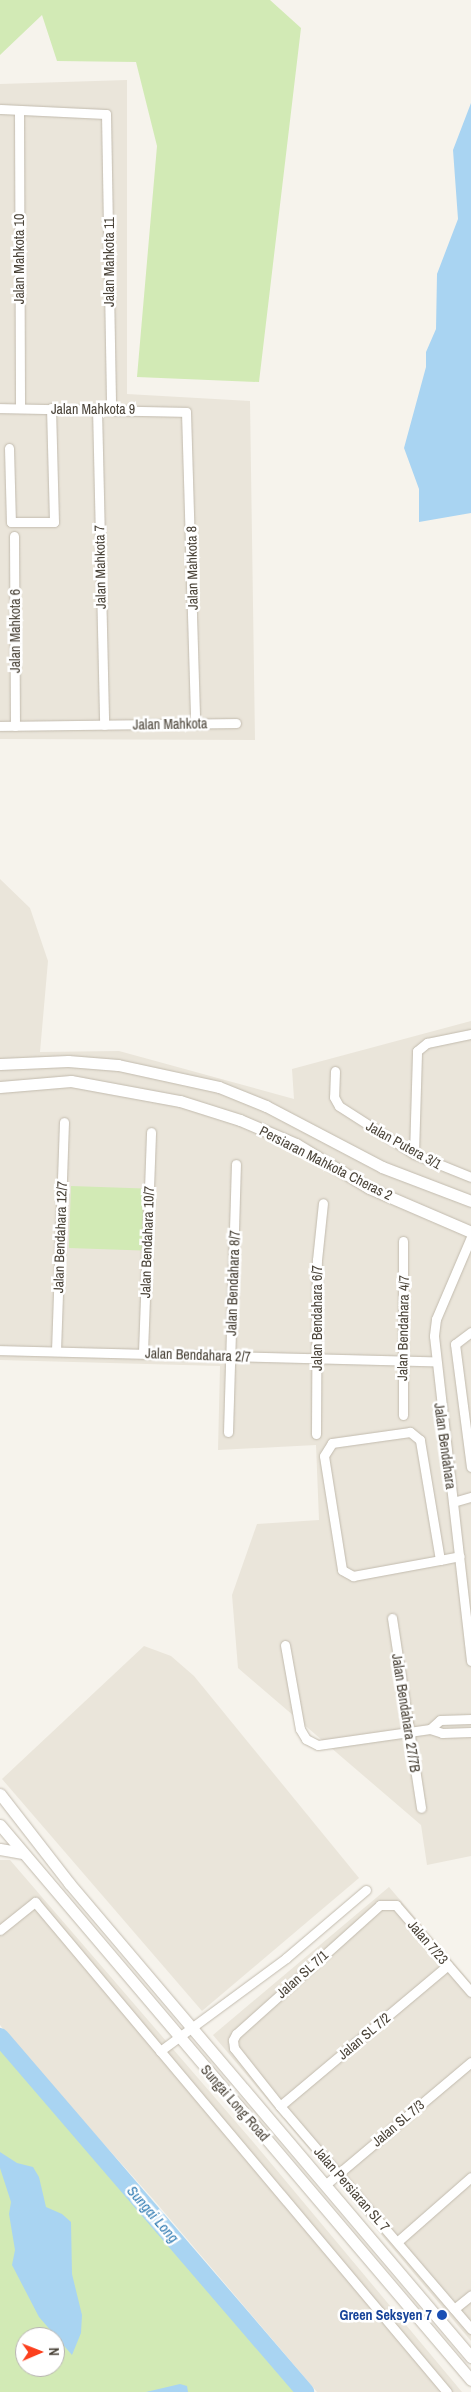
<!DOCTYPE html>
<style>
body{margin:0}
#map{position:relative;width:471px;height:2392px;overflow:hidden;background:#f6f3ec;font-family:"Archivo Narrow",sans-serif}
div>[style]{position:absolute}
.residential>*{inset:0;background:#eae5da}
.green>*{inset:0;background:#d2eab5;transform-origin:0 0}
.water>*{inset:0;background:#a9d4f2}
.river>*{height:18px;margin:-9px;padding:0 9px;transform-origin:9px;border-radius:9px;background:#a9d4f2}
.roads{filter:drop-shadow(0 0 1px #c2bbae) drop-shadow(0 0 1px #c2bbae)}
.minor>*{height:9px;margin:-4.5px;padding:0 4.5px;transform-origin:4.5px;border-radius:4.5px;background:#fff}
.tertiary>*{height:11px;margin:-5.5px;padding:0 5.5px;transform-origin:5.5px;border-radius:5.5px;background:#fff}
.dots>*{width:14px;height:14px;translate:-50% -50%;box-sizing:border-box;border:2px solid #fff;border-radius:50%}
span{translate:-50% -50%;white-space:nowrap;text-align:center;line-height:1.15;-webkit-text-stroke:5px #fff;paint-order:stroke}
.street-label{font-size:14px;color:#4b4439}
.transit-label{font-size:14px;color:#164399;font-weight:700}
.right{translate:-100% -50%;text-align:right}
.water-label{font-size:15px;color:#2e7ab2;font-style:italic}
.north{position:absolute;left:15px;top:2327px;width:50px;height:50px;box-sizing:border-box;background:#fff;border:1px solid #b7b4b0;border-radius:50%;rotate:89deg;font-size:14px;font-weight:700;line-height:20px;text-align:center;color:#4b4439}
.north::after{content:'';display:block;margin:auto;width:18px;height:22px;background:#fc3f1d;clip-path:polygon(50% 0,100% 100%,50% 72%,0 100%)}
</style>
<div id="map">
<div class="residential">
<i style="clip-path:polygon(127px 80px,127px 394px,250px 401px,255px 740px,0 739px,0 84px)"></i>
<i style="clip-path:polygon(0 879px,30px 908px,48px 961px,40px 1052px,119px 1051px,294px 1099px,292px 1069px,471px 1021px,471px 1856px,427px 1865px,421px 1825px,238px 1668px,232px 1595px,257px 1524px,319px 1520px,316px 1445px,218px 1450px,220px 1366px,0 1360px)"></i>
<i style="clip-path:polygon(144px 1646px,171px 1656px,194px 1676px,359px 1878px,202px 2011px,2px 1779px)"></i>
<i style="clip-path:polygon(0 1860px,10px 1860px,254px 2143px,462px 2392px,317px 2392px,153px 2199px,17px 2047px,0 2025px)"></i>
<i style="clip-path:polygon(389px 1887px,471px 1983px,471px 2341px,213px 2035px)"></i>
</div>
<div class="green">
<i style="clip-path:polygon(0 0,270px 0,301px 28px,259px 382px,137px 377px,157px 146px,136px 62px,57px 61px,42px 15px,0 55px)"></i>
<i style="left:71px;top:1186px;width:73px;height:62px;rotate:2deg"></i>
<i style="clip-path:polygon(evenodd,0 2042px,15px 2060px,297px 2392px,0 2392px,0 2042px,25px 2337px,55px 2337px,55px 2367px,25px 2367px,25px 2337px)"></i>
</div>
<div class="water">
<i style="clip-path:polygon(471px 103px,471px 513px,419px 522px,419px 489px,404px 448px,426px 367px,426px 352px,436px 329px,437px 274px,458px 219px,453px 150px)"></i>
<i style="clip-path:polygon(0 2152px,17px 2163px,33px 2167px,39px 2177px,46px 2207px,62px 2214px,71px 2222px,72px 2274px,82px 2315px,81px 2333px,72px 2355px,39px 2317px,12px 2265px,15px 2250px,9px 2214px,11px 2202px,0 2168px)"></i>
<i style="clip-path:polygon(180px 2384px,187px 2386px,188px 2392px,146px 2392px)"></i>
</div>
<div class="river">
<i style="left:0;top:2037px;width:468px;rotate:49.3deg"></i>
</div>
<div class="roads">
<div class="minor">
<i style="left:0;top:109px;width:106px;rotate:2.7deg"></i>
<i style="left:106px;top:114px;width:295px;rotate:89deg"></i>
<i style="left:19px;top:110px;width:298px;rotate:89.8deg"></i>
<i style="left:0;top:408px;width:186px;rotate:1.2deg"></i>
<i style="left:186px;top:412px;width:312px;rotate:88.3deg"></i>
<i style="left:97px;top:408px;width:317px;rotate:88.7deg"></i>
<i style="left:9px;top:448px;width:74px;rotate:88.5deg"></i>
<i style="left:11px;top:522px;width:43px"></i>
<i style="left:54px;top:522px;width:114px;rotate:-91.5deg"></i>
<i style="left:14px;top:536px;width:190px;rotate:89.7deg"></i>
<i style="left:0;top:726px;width:236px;rotate:-0.7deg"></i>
<i style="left:335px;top:1071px;width:26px;rotate:92deg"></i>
<i style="left:334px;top:1097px;width:10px;rotate:61deg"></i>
<i style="left:339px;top:1106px;width:89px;rotate:32.6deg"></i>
<i style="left:414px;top:1154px;width:61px;rotate:22deg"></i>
<i style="left:414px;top:1154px;width:103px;rotate:-88.3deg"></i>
<i style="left:417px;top:1051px;width:13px;rotate:-39deg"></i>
<i style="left:427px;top:1043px;width:45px;rotate:-11.6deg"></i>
<i style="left:471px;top:1237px;width:89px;rotate:113.1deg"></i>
<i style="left:436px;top:1319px;width:17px;rotate:97deg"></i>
<i style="left:434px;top:1336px;width:327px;rotate:83.5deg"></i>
<i style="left:471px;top:1332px;width:20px;rotate:143deg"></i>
<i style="left:455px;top:1344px;width:124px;rotate:82.6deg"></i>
<i style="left:0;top:1350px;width:434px;rotate:1.5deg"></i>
<i style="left:56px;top:1351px;width:229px;rotate:-88deg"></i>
<i style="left:143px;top:1352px;width:220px;rotate:-87.9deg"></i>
<i style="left:403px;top:1415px;width:174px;rotate:-90deg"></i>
<i style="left:228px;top:1432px;width:268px;rotate:-88.3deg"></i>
<i style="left:316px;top:1434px;width:174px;rotate:-89.7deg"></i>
<i style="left:317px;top:1260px;width:57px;rotate:-84deg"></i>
<i style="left:453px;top:1502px;width:19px;rotate:-16deg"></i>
<i style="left:440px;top:1560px;width:122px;rotate:-99.5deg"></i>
<i style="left:420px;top:1440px;width:13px;rotate:-141deg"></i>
<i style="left:410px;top:1432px;width:79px;rotate:172deg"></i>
<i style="left:332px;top:1443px;width:15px;rotate:122deg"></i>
<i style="left:324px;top:1456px;width:115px;rotate:81deg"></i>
<i style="left:342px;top:1570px;width:13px;rotate:29deg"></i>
<i style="left:353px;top:1576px;width:88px;rotate:-10.4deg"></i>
<i style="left:440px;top:1560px;width:20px;rotate:-11deg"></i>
<i style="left:392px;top:1618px;width:192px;rotate:81.3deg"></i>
<i style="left:285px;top:1645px;width:85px;rotate:79.9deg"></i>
<i style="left:300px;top:1729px;width:12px;rotate:59deg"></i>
<i style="left:306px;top:1739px;width:13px;rotate:27deg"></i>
<i style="left:318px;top:1745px;width:113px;rotate:-8.1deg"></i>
<i style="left:430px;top:1729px;width:13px;rotate:18deg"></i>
<i style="left:442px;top:1733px;width:29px;rotate:-2deg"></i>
<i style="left:430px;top:1729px;width:13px;rotate:-42deg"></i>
<i style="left:440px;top:1720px;width:31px;rotate:-2deg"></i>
<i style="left:0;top:1930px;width:45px;rotate:-38.7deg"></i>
<i style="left:35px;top:1902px;width:640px;rotate:49.94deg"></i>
<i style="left:471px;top:1992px;width:115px;rotate:-130.8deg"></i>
<i style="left:396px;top:1905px;width:16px;rotate:180deg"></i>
<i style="left:380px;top:1905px;width:193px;rotate:138.1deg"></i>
<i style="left:236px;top:2034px;width:7px;rotate:117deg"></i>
<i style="left:233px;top:2040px;width:8px;rotate:83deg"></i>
<i style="left:234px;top:2048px;width:74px;rotate:51.6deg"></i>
<i style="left:280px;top:2106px;width:294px;rotate:49.4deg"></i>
<i style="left:160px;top:2051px;width:157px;rotate:-36.4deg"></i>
<i style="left:286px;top:1958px;width:105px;rotate:-40.4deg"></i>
<i style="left:280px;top:2106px;width:219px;rotate:-40deg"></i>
<i style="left:325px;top:2185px;width:191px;rotate:-40.1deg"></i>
<i style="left:397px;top:2242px;width:98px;rotate:-41.3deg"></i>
<i style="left:454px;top:2309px;width:22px;rotate:-39deg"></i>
</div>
<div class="tertiary">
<i style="left:0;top:1064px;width:68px;rotate:-2.5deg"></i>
<i style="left:68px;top:1061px;width:50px;rotate:4.6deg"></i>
<i style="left:118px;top:1065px;width:103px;rotate:12.3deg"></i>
<i style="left:219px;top:1087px;width:51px;rotate:22deg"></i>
<i style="left:266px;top:1106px;width:131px;rotate:27.7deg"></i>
<i style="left:382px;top:1167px;width:95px;rotate:20.9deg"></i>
<i style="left:0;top:1087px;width:71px;rotate:-4.8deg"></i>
<i style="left:71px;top:1081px;width:111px;rotate:10.4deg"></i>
<i style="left:180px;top:1101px;width:63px;rotate:17.6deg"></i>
<i style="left:240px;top:1120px;width:61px;rotate:23.2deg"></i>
<i style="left:296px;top:1144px;width:85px;rotate:31.1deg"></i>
<i style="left:369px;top:1188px;width:111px;rotate:23.3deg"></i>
<i style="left:0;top:1794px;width:113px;rotate:52.2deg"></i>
<i style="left:69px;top:1883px;width:622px;rotate:49.7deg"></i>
<i style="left:0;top:1825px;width:728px;rotate:49.68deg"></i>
<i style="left:0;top:1849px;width:23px;rotate:10deg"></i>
</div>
</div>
<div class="dots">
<i style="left:442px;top:2315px;background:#1a4fb4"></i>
</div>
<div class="street-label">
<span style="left:19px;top:259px;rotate:-90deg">Jalan Mahkota 10</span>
<span style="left:109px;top:262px;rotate:-90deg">Jalan Mahkota 11</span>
<span style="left:93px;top:409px">Jalan Mahkota 9</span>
<span style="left:100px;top:567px;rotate:-91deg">Jalan Mahkota 7</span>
<span style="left:192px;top:568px;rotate:-91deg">Jalan Mahkota 8</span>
<span style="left:15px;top:631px;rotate:-90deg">Jalan Mahkota 6</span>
<span style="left:170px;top:724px;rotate:-1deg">Jalan Mahkota</span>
<span style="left:404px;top:1145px;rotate:29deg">Jalan Putera 3/1</span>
<span style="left:326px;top:1163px;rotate:27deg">Persiaran Mahkota Cheras 2</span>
<span style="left:60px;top:1237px;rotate:-88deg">Jalan Bendahara 12/7</span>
<span style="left:147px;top:1242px;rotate:-88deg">Jalan Bendahara 10/7</span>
<span style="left:233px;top:1283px;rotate:-88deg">Jalan Bendahara 8/7</span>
<span style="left:317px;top:1318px;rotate:-90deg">Jalan Bendahara 6/7</span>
<span style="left:403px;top:1328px;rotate:-89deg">Jalan Bendahara 4/7</span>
<span style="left:198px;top:1355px;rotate:2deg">Jalan Bendahara 2/7</span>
<span style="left:445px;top:1446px;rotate:82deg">Jalan Bendahara</span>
<span style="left:406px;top:1713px;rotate:81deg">Jalan Bendahara 27/7B</span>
<span style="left:428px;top:1942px;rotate:49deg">Jalan 7/23</span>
<span style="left:302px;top:1974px;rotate:-42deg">Jalan SL 7/1</span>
<span style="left:364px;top:2036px;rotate:-40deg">Jalan SL 7/2</span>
<span style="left:235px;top:2103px;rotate:49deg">Sungai Long Road</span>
<span style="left:398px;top:2123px;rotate:-40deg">Jalan SL 7/3</span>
<span style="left:352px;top:2189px;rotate:49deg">Jalan Persiaran SL 7</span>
</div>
<div class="transit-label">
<span class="right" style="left:432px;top:2315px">Green Seksyen 7</span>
</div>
<div class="water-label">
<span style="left:153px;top:2214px;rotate:49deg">Sungai Long</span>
</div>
<div class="north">N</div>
</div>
